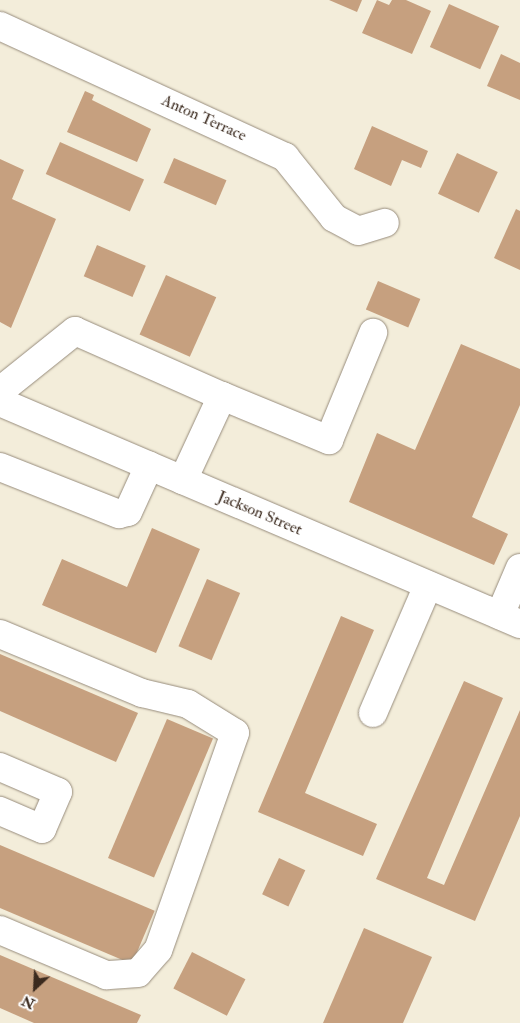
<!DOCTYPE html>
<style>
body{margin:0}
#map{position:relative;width:520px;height:1023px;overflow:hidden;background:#f3edda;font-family:"IM FELL Double Pica",serif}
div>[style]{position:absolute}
.building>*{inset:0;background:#c6a07f;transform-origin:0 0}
.roads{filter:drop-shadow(0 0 1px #978c7c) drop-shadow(0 0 1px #978c7c)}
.minor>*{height:28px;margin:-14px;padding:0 14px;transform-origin:14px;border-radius:14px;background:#fff}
span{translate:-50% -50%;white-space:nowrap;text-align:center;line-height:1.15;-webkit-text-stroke:4.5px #fff;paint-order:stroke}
.street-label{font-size:16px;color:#3b2a1e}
.north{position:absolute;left:10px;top:963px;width:50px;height:50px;-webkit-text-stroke:4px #fff;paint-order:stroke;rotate:205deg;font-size:14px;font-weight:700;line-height:20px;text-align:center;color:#3b2a1e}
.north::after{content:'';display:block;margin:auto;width:18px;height:22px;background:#3b2a1e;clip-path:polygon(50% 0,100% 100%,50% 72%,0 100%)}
</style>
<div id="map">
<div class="building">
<i style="clip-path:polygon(329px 0,362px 0,357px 12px)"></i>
<i style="clip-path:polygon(377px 0,389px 5px,392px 0,406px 0,431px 11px,412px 54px,362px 33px)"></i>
<i style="left:449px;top:4px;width:55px;height:47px;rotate:24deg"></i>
<i style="clip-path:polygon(501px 54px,520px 63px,520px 100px,487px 86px)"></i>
<i style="clip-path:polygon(85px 91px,94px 95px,92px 100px,151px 129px,137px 162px,67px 132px)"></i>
<i style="clip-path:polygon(372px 126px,428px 151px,421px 168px,402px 160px,391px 186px,354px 169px)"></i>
<i style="left:60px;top:142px;width:92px;height:35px;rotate:24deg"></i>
<i style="left:457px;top:153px;width:45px;height:45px;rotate:25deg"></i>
<i style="left:174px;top:158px;width:57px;height:27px;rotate:23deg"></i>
<i style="clip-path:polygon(0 159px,24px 170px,12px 199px,56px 219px,11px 328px,0 322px)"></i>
<i style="clip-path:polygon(516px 209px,520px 211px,520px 270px,494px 258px)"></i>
<i style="left:97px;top:245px;width:53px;height:34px;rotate:23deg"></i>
<i style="left:166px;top:275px;width:55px;height:65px;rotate:24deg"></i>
<i style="left:378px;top:281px;width:46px;height:31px;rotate:23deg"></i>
<i style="clip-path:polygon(461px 344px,520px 369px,520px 405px,472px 517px,508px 534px,494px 565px,349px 502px,377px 433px,415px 450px)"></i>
<i style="clip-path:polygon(152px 528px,200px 549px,156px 653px,42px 605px,62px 559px,127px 587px)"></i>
<i style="left:207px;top:579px;width:36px;height:73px;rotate:23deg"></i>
<i style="clip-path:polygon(341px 616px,374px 630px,305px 793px,377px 824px,363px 856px,258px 812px)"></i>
<i style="clip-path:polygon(0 654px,138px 713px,116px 762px,0 711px)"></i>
<i style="clip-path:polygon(464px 681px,503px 698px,427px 878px,444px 885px,520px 710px,520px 816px,475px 921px,376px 879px)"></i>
<i style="left:167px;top:719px;width:50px;height:151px;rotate:23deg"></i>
<i style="left:0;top:845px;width:168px;height:58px;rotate:23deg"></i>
<i style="left:279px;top:858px;width:29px;height:40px;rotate:25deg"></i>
<i style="clip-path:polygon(364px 928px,432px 957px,403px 1023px,323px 1023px)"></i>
<i style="left:192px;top:952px;width:60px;height:41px;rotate:27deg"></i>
<i style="clip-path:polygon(0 955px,141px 1015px,137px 1023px,34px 1023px,0 1008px)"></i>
</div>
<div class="roads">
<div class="minor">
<i style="left:0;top:26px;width:314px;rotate:24.7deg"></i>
<i style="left:285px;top:157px;width:78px;rotate:51.2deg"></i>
<i style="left:334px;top:218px;width:27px;rotate:28deg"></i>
<i style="left:358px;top:231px;width:28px;rotate:-17deg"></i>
<i style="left:0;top:391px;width:96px;rotate:-38.7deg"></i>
<i style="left:75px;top:331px;width:161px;rotate:23.9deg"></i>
<i style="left:222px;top:396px;width:93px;rotate:114.9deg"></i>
<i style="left:222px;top:396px;width:116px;rotate:22.4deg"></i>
<i style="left:329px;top:440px;width:116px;rotate:-67.6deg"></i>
<i style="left:0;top:402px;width:565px;rotate:23.12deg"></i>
<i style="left:0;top:467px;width:128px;rotate:21.6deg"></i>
<i style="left:119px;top:514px;width:9px;rotate:-13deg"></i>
<i style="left:128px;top:512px;width:51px;rotate:-65.5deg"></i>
<i style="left:500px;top:615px;width:51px;rotate:-66.9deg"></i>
<i style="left:0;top:634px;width:154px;rotate:22.6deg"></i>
<i style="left:142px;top:693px;width:47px;rotate:13.4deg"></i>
<i style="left:188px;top:704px;width:55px;rotate:31.7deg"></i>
<i style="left:235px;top:733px;width:230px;rotate:109.5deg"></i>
<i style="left:158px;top:950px;width:30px;rotate:131deg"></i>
<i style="left:138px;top:973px;width:32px;rotate:176deg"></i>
<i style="left:106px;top:975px;width:115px;rotate:-157deg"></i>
<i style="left:373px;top:713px;width:139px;rotate:-66.7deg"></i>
<i style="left:0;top:767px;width:63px;rotate:23.3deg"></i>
<i style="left:58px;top:792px;width:40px;rotate:113.4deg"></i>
<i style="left:42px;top:829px;width:46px;rotate:-156.8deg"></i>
</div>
</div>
<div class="street-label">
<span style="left:204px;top:118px;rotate:24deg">Anton Terrace</span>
<span style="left:260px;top:513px;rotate:23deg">Jackson Street</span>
</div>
<div class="north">N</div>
</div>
